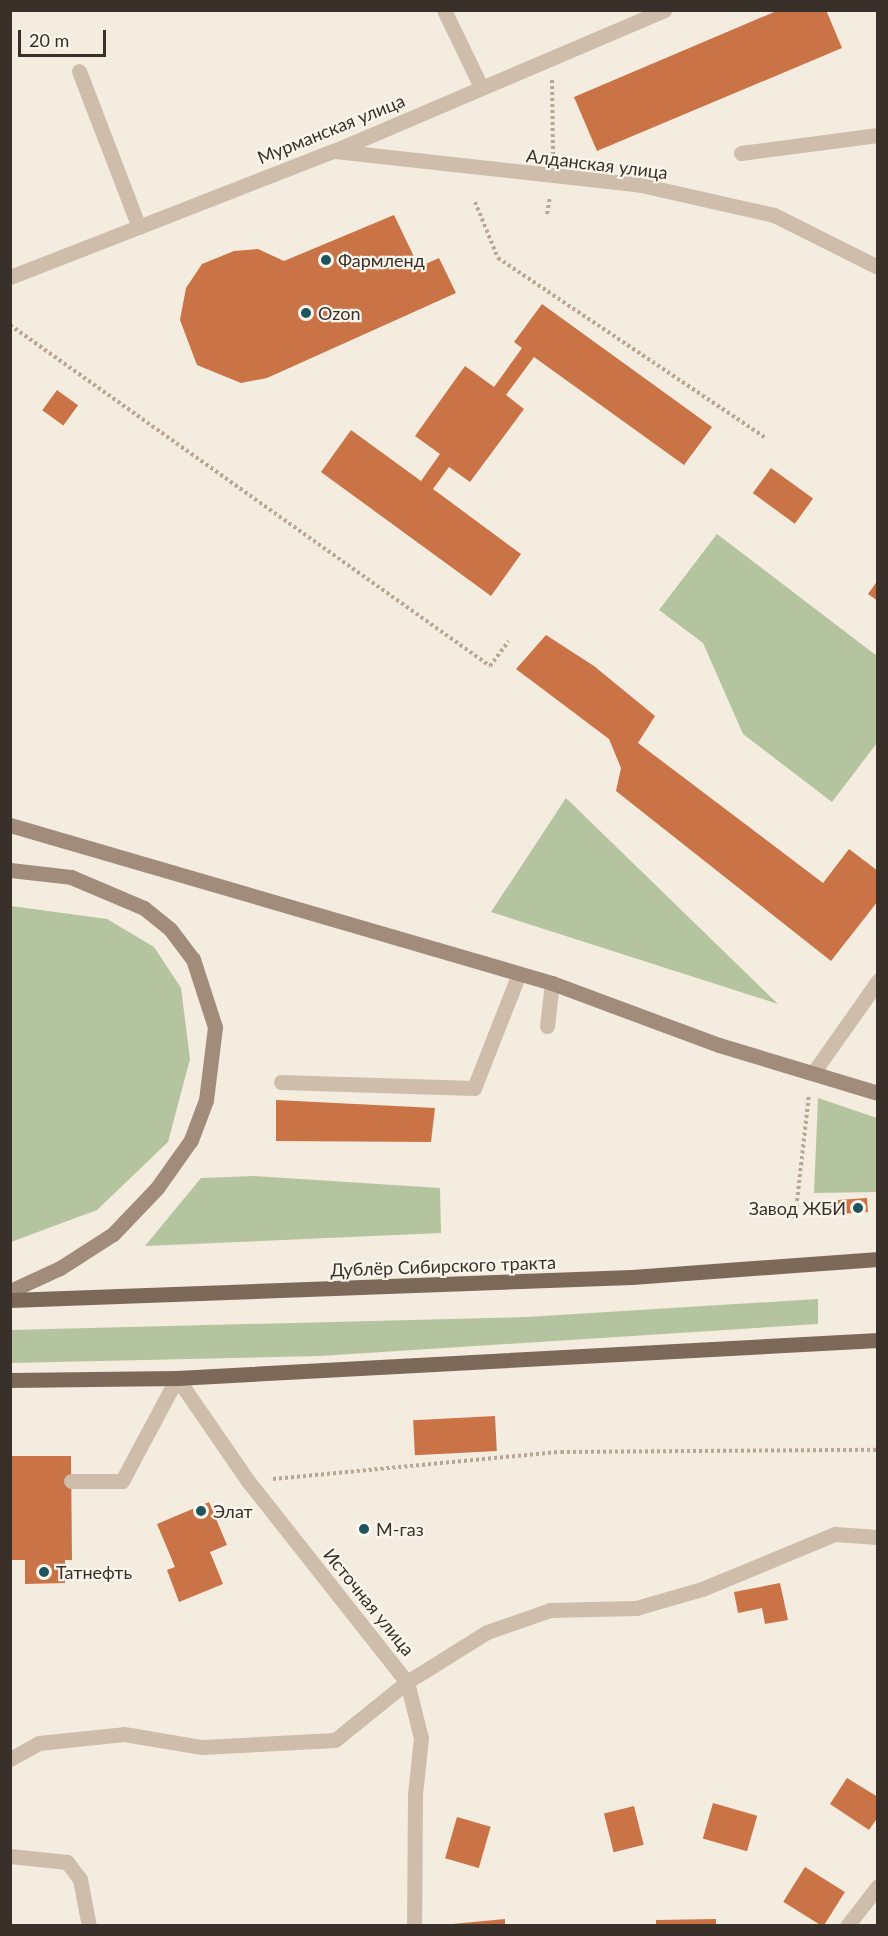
<!DOCTYPE html>
<meta charset="utf-8">
<style>
body{margin:0}
#map{position:relative;width:888px;height:1936px;overflow:hidden;background:#f4ecdf;font-family:Lato,sans-serif}
div>[style]{position:absolute}
.green>*{inset:0;background:#b4c49e}
.building>*{inset:0;background:#ca7346;transform-origin:0 0}
.path>*{height:4px;margin-top:-2px;transform-origin:0;background:repeating-linear-gradient(90deg,#b9a794 0 3px,transparent 0 6px)}
.lane>*{height:15px;margin:-7.5px;padding:0 7.5px;transform-origin:7.5px;border-radius:7.5px;background:#cdbdaa}
.street>*{height:15px;margin:-7.5px;padding:0 7.5px;transform-origin:7.5px;border-radius:7.5px;background:#cdbdaa}
.secondary>*{height:15px;margin:-7.5px;padding:0 7.5px;transform-origin:7.5px;border-radius:7.5px;background:#a18c7b}
.primary>*{height:15px;margin:-7.5px;padding:0 7.5px;transform-origin:7.5px;border-radius:7.5px;background:#7d695a}
.dots>*{width:16px;height:16px;translate:-50% -50%;box-sizing:border-box;border:3px solid #fbf5ec;border-radius:50%}
span{translate:-50% -50%;white-space:nowrap;text-align:center;line-height:1.15;-webkit-text-stroke:4.5px #fbf5ec;paint-order:stroke}
.street-label{font-size:18px;color:#3a302a}
.poi-label{font-size:18px;color:#3a302a}
.left{translate:0 -50%;text-align:left}
.right{translate:-100% -50%;text-align:right}
.frame{position:absolute;inset:0;border:12px solid #3a302a;pointer-events:none}
.scale{position:absolute;left:18px;top:30px;width:88px;height:27px;box-sizing:border-box;border:3px solid #3a302a;border-top:0;padding-left:8px;font-size:18px;line-height:21px;white-space:nowrap;color:#3a302a;-webkit-text-stroke:4px #fbf5ec;paint-order:stroke}
</style>
<div id="map">
<div class="green">
<i style="clip-path:polygon(717px 534px,877px 656px,877px 743px,832px 802px,743px 734px,703px 643px,659px 610px)"></i>
<i style="clip-path:polygon(566px 798px,778px 1004px,491px 912px)"></i>
<i style="clip-path:polygon(11px 906px,107px 919px,154px 947px,181px 988px,190px 1059px,168px 1142px,97px 1210px,11px 1242px)"></i>
<i style="clip-path:polygon(818px 1098px,877px 1118px,877px 1192px,814px 1193px)"></i>
<i style="clip-path:polygon(254px 1176px,440px 1188px,441px 1233px,145px 1246px,201px 1178px)"></i>
<i style="clip-path:polygon(818px 1299px,818px 1324px,320px 1356px,11px 1363px,11px 1330px,527px 1317px)"></i>
</div>
<div class="building">
<i style="clip-path:polygon(779px 10px,826px 10px,842px 48px,597px 151px,574px 97px)"></i>
<i style="clip-path:polygon(394px 215px,419px 267px,439px 258px,456px 293px,267px 378px,241px 383px,197px 365px,180px 320px,186px 288px,202px 264px,234px 251px,258px 249px,284px 261px)"></i>
<i style="clip-path:polygon(542px 304px,712px 427px,684px 465px,534px 357px,506px 395px,524px 409px,470px 482px,449px 467px,433px 489px,521px 554px,491px 596px,321px 472px,351px 430px,421px 481px,440px 454px,415px 436px,465px 366px,494px 387px,522px 348px,514px 342px)"></i>
<i style="left:57px;top:390px;width:26px;height:25px;rotate:36deg"></i>
<i style="left:771px;top:468px;width:52px;height:31px;rotate:36deg"></i>
<i style="clip-path:polygon(878px 580px,878px 601px,868px 594px)"></i>
<i style="clip-path:polygon(546px 635px,594px 666px,655px 716px,638px 743px,823px 883px,849px 849px,878px 871px,878px 901px,831px 961px,616px 791px,621px 768px,609px 739px,516px 669px)"></i>
<i style="clip-path:polygon(276px 1100px,435px 1108px,431px 1142px,276px 1141px)"></i>
<i style="left:867px;top:1198px;width:14px;height:44px;rotate:86deg"></i>
<i style="left:495px;top:1416px;width:35px;height:82px;rotate:87deg"></i>
<i style="clip-path:polygon(10px 1456px,71px 1456px,72px 1560px,65px 1560px,65px 1583px,25px 1584px,25px 1560px,11px 1560px)"></i>
<i style="clip-path:polygon(209px 1502px,227px 1545px,210px 1552px,223px 1584px,179px 1602px,167px 1570px,175px 1567px,157px 1524px)"></i>
<i style="clip-path:polygon(780px 1583px,788px 1620px,765px 1624px,762px 1608px,738px 1613px,734px 1592px)"></i>
<i style="clip-path:polygon(847px 1778px,878px 1797px,878px 1817px,869px 1830px,830px 1804px)"></i>
<i style="left:713px;top:1803px;width:46px;height:37px;rotate:16deg"></i>
<i style="left:634px;top:1806px;width:40px;height:31px;rotate:76deg"></i>
<i style="left:457px;top:1817px;width:35px;height:43px;rotate:16deg"></i>
<i style="left:805px;top:1867px;width:47px;height:41px;rotate:32deg"></i>
<i style="clip-path:polygon(505px 1919px,505px 1926px,454px 1926px,453px 1924px)"></i>
<i style="clip-path:polygon(716px 1919px,716px 1926px,656px 1926px,656px 1920px)"></i>
</div>
<div class="path">
<i style="left:552px;top:80px;width:74px;rotate:89.2deg"></i>
<i style="left:475px;top:202px;width:61px;rotate:67.7deg"></i>
<i style="left:498px;top:258px;width:323px;rotate:33.9deg"></i>
<i style="left:547px;top:214px;width:17px;rotate:-80deg"></i>
<i style="left:10px;top:325px;width:589px;rotate:35.39deg"></i>
<i style="left:490px;top:666px;width:31px;rotate:-53deg"></i>
<i style="left:795px;top:1219px;width:125px;rotate:-83.6deg"></i>
<i style="left:273px;top:1479px;width:289px;rotate:-5.4deg"></i>
<i style="left:561px;top:1452px;width:317px;rotate:-0.4deg"></i>
</div>
<div class="lane">
<i style="left:444px;top:10px;width:85px;rotate:64.3deg"></i>
<i style="left:79px;top:71px;width:167px;rotate:69deg"></i>
<i style="left:741px;top:153px;width:138px;rotate:-7.5deg"></i>
<i style="left:547px;top:1026px;width:43px;rotate:-83.4deg"></i>
<i style="left:813px;top:1073px;width:113px;rotate:-54.8deg"></i>
<i style="left:281px;top:1082px;width:193px;rotate:1.8deg"></i>
<i style="left:474px;top:1088px;width:123px;rotate:-68.5deg"></i>
<i style="left:71px;top:1481px;width:51px"></i>
<i style="left:122px;top:1481px;width:117px;rotate:-61.9deg"></i>
<i style="left:10px;top:1759px;width:33px;rotate:-29deg"></i>
<i style="left:39px;top:1743px;width:85px;rotate:-6deg"></i>
<i style="left:124px;top:1734px;width:79px;rotate:9.5deg"></i>
<i style="left:202px;top:1747px;width:133px;rotate:-3deg"></i>
<i style="left:335px;top:1740px;width:92px;rotate:-38.9deg"></i>
</div>
<div class="street">
<i style="left:335px;top:151px;width:308px;rotate:6.3deg"></i>
<i style="left:641px;top:185px;width:136px;rotate:12.7deg"></i>
<i style="left:774px;top:215px;width:116px;rotate:26.6deg"></i>
<i style="left:10px;top:277px;width:348px;rotate:-21.3deg"></i>
<i style="left:334px;top:151px;width:359px;rotate:-23.1deg"></i>
<i style="left:177px;top:1378px;width:125px;rotate:55.4deg"></i>
<i style="left:248px;top:1481px;width:256px;rotate:51.7deg"></i>
<i style="left:407px;top:1682px;width:58px;rotate:76deg"></i>
<i style="left:421px;top:1738px;width:56px;rotate:96.1deg"></i>
<i style="left:415px;top:1794px;width:132px;rotate:90.4deg"></i>
<i style="left:407px;top:1682px;width:94px;rotate:-32deg"></i>
<i style="left:487px;top:1632px;width:67px;rotate:-19.2deg"></i>
<i style="left:550px;top:1610px;width:86px;rotate:-1.3deg"></i>
<i style="left:636px;top:1608px;width:69px;rotate:-16.1deg"></i>
<i style="left:702px;top:1589px;width:144px;rotate:-22.5deg"></i>
<i style="left:835px;top:1534px;width:43px;rotate:4deg"></i>
<i style="left:10px;top:1856px;width:57px;rotate:6deg"></i>
<i style="left:67px;top:1862px;width:21px;rotate:53deg"></i>
<i style="left:80px;top:1879px;width:48px;rotate:79.2deg"></i>
<i style="left:847px;top:1926px;width:51px;rotate:-52.2deg"></i>
</div>
<div class="secondary">
<i style="left:10px;top:825px;width:565px;rotate:16.25deg"></i>
<i style="left:552px;top:983px;width:178px;rotate:20.4deg"></i>
<i style="left:719px;top:1045px;width:166px;rotate:16.8deg"></i>
<i style="left:10px;top:870px;width:61px;rotate:6.5deg"></i>
<i style="left:71px;top:877px;width:79px;rotate:23deg"></i>
<i style="left:144px;top:908px;width:33px;rotate:39deg"></i>
<i style="left:170px;top:929px;width:38px;rotate:53deg"></i>
<i style="left:193px;top:959px;width:71px;rotate:72.1deg"></i>
<i style="left:215px;top:1027px;width:74px;rotate:97deg"></i>
<i style="left:206px;top:1100px;width:43px;rotate:110.6deg"></i>
<i style="left:191px;top:1140px;width:59px;rotate:125.3deg"></i>
<i style="left:157px;top:1188px;width:64px;rotate:133.7deg"></i>
<i style="left:113px;top:1234px;width:63px;rotate:147.3deg"></i>
<i style="left:60px;top:1268px;width:55px;rotate:155.3deg"></i>
</div>
<div class="primary">
<i style="left:10px;top:1300px;width:622px;rotate:-2.12deg"></i>
<i style="left:632px;top:1277px;width:247px;rotate:-4.2deg"></i>
<i style="left:10px;top:1380px;width:167px;rotate:-0.7deg"></i>
<i style="left:177px;top:1378px;width:702px;rotate:-3.1deg"></i>
</div>
<div class="dots">
<i style="left:326px;top:260px;background:#1d545e"></i>
<i style="left:306px;top:313px;background:#1d545e"></i>
<i style="left:858px;top:1208px;background:#1d545e"></i>
<i style="left:201px;top:1511px;background:#1d545e"></i>
<i style="left:364px;top:1529px;background:#1d545e"></i>
<i style="left:44px;top:1572px;background:#1d545e"></i>
</div>
<div class="street-label">
<span style="left:331px;top:129px;rotate:-22deg">Мурманская улица</span>
<span style="left:597px;top:164px;rotate:7deg">Алданская улица</span>
<span style="left:443px;top:1266px;rotate:-2deg">Дублёр Сибирского тракта</span>
<span style="left:369px;top:1602px;rotate:51deg">Источная улица</span>
</div>
<div class="poi-label">
<span class="left" style="left:338px;top:260px">Фармленд</span>
<span class="left" style="left:318px;top:313px">Ozon</span>
<span class="right" style="left:846px;top:1208px">Завод ЖБИ</span>
<span class="left" style="left:213px;top:1511px">Элат</span>
<span class="left" style="left:376px;top:1529px">М-газ</span>
<span class="left" style="left:56px;top:1572px">Татнефть</span>
</div>
<div class="frame"></div>
<div class="scale">20 m</div>
</div>
